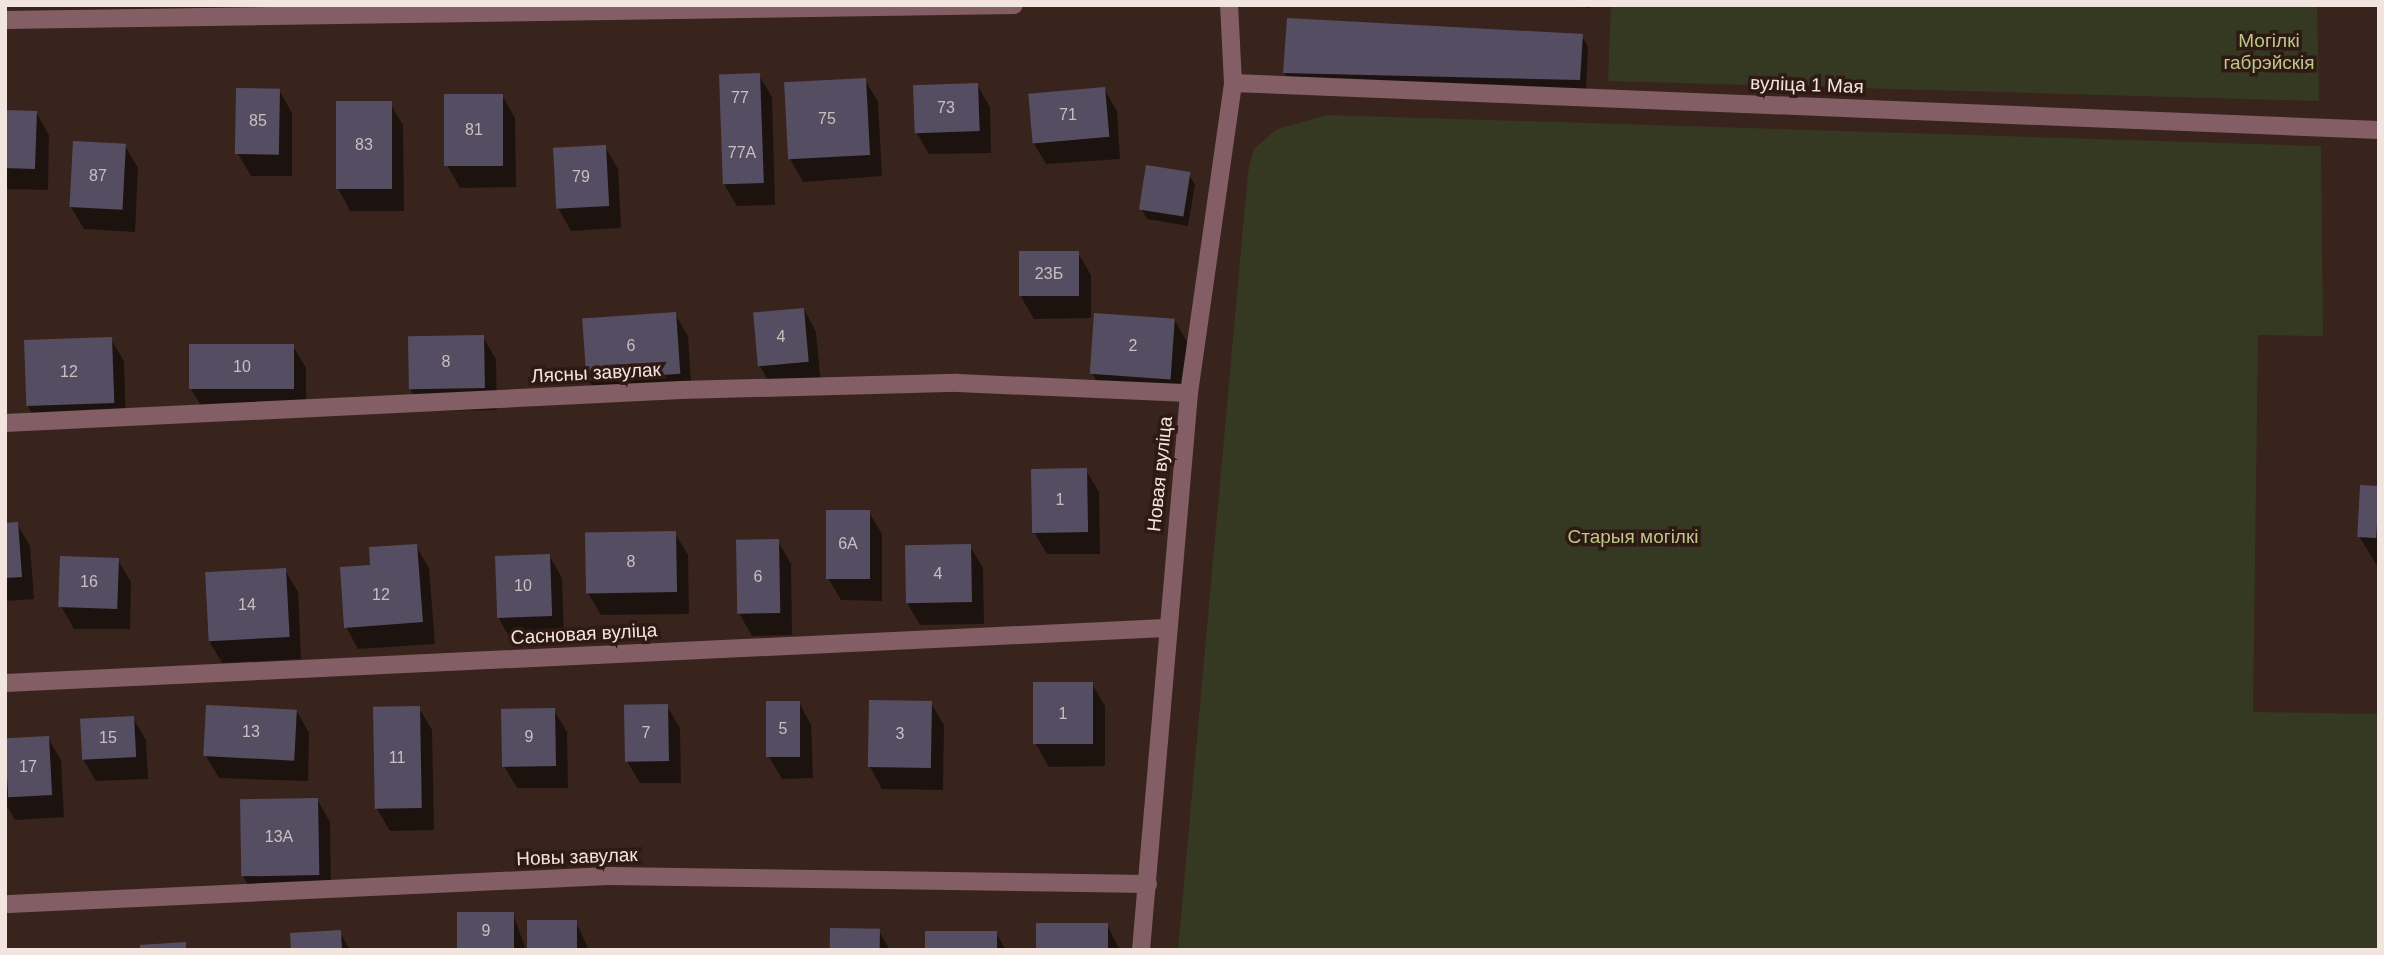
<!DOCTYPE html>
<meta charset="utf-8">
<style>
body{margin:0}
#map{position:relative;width:2384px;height:955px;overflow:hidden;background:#38241c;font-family:Helvetica,sans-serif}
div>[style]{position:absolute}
.green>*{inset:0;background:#353921}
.shadow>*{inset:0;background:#0007}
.building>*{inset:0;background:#554e63;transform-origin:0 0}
.minor>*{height:18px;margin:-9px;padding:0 9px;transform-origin:9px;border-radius:9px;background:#845e65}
span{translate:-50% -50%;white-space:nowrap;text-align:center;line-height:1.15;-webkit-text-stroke:7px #2e1a13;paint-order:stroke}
.number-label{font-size:16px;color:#cbbec0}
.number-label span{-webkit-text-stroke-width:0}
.park-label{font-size:19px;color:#bcc689}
.street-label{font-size:19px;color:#f2e4df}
.frame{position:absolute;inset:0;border:7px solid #f2e4df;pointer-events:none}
</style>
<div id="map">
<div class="green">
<i style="clip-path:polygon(1611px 5px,2317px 5px,2319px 101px,1608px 81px)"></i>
<i style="clip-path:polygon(1328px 115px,2321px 146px,2323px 336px,2258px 335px,2253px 712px,2379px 714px,2379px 950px,1178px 950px,1248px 172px,1254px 149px,1277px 129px)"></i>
</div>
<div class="shadow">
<i style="clip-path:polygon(1560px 5px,1590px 5px,1590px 8px)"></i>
<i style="clip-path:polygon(1289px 20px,1582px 36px,1588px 47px,1586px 90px,1291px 84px,1284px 73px)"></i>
<i style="clip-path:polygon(759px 75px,772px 97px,775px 205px,737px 206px,724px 184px)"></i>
<i style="clip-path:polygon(865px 80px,878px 102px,882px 176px,803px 182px,790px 159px)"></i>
<i style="clip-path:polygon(977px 85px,990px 107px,991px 153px,929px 154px,916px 132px,915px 86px)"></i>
<i style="clip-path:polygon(1104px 89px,1117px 111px,1120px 159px,1046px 164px,1033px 142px)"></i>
<i style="clip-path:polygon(279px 90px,292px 113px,292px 176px,251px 176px,238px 154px)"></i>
<i style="clip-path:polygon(502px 95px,515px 118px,516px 187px,460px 188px,447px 165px)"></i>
<i style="clip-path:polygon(390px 103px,403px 125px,404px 211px,350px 211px,338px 188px)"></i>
<i style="clip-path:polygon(5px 112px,36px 112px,49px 135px,48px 190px,5px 189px)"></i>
<i style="clip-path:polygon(125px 146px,138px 168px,135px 232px,84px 229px,71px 207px)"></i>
<i style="clip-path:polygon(605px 147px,618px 169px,621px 228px,571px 231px,558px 208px)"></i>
<i style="clip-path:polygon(1189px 174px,1195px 185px,1188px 226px,1147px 219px,1141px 208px)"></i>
<i style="clip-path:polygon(1078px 253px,1091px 275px,1091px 318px,1034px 319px,1021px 297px)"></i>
<i style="clip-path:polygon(804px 309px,816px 332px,821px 384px,773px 389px,760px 366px)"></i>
<i style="clip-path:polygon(675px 314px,688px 336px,692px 396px,601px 402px,588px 379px)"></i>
<i style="clip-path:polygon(1174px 319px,1187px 342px,1185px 400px,1105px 396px,1092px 373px)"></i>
<i style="clip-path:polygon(483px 337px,496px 359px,497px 410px,423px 411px,410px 389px)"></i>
<i style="clip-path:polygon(111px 339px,124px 361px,126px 425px,40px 428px,28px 406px)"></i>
<i style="clip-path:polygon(293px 346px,306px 368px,306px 411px,204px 411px,191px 389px)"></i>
<i style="clip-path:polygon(1086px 470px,1099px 492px,1100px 554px,1047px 554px,1034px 532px)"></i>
<i style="clip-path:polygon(2379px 488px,2379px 569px,2359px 536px)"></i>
<i style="clip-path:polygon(869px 512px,882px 534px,882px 601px,841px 600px,828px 578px)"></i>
<i style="clip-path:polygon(5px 524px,17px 524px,30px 546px,34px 599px,5px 601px)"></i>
<i style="clip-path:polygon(675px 533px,688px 555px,689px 614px,601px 615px,588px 593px)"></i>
<i style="clip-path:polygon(778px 541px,791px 564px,792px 635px,752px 636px,739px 613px)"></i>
<i style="clip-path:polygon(416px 546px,429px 568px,435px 644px,358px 649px,346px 627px,372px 567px)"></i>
<i style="clip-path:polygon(970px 546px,983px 568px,984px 624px,920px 625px,907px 603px)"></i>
<i style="clip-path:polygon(549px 555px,562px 578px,564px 638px,511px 640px,498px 617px)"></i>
<i style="clip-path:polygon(118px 560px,131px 582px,130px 629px,74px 629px,61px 606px)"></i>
<i style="clip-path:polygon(285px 570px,298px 592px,301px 659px,222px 663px,209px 641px)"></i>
<i style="clip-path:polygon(1092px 684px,1105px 706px,1105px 766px,1049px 767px,1036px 744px)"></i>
<i style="clip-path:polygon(799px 702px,811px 725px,813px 778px,782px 779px,769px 757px)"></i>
<i style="clip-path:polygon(931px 703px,944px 725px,943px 790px,882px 789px,870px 767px)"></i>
<i style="clip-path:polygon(667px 706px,680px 728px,681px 783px,640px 783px,627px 761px)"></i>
<i style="clip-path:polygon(419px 708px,432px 730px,434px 830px,390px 831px,377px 809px)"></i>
<i style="clip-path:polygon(296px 710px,309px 733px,308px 781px,219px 778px,206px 756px)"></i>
<i style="clip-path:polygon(554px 710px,567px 732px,568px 788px,517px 788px,504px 766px)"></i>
<i style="clip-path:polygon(133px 718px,146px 740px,148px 779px,96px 781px,83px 759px)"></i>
<i style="clip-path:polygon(48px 738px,61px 760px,64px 817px,15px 820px,5px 803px,5px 740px)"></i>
<i style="clip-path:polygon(317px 799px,330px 822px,331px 897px,256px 899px,243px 876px)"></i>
<i style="clip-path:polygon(513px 914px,526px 950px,459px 950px)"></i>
<i style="clip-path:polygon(576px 922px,589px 950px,530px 950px)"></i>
<i style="clip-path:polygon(1107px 925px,1120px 950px,1039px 950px)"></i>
<i style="clip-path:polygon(879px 931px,890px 950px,832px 950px)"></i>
<i style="clip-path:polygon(340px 932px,350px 950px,293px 950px)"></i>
<i style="clip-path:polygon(996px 933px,1006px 950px,927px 950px)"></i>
</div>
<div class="building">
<i style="clip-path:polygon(1287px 18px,1583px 34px,1580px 80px,1283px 73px)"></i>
<i style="left:760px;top:73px;width:110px;height:41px;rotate:88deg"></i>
<i style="left:866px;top:78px;width:77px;height:82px;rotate:87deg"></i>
<i style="left:978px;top:83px;width:48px;height:65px;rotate:88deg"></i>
<i style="left:1105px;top:87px;width:50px;height:77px;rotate:85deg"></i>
<i style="left:236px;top:88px;width:44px;height:66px;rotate:1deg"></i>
<i style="left:444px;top:94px;width:59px;height:72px"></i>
<i style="left:336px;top:101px;width:56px;height:88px"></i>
<i style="left:5px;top:110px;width:32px;height:58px;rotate:2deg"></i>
<i style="left:73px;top:141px;width:53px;height:66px;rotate:3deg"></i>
<i style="left:606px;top:145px;width:61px;height:53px;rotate:87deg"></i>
<i style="left:1146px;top:165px;width:45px;height:45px;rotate:9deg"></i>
<i style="left:1079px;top:251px;width:45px;height:60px;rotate:90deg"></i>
<i style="left:804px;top:308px;width:54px;height:51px;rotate:85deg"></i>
<i style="left:676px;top:312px;width:62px;height:94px;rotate:86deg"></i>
<i style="left:1094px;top:313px;width:81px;height:61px;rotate:4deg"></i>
<i style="left:484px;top:335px;width:53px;height:76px;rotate:89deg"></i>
<i style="left:112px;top:337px;width:66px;height:88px;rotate:88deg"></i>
<i style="left:294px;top:344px;width:45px;height:105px;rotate:90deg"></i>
<i style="left:1087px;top:468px;width:64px;height:56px;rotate:89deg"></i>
<i style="left:2360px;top:485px;width:19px;height:52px;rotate:3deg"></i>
<i style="left:826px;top:510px;width:44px;height:69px"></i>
<i style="clip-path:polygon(18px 522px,22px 577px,5px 578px,5px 523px)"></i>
<i style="left:676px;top:531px;width:61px;height:91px;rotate:89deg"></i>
<i style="left:779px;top:539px;width:74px;height:43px;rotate:89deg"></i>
<i style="clip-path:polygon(417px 544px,423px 622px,344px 628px,340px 567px,370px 565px,369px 547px)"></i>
<i style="left:971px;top:544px;width:58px;height:66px;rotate:89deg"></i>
<i style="left:550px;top:554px;width:62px;height:55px;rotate:88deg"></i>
<i style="left:60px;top:556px;width:59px;height:51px;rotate:2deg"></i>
<i style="left:286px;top:568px;width:69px;height:81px;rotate:87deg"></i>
<i style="left:1093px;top:682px;width:62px;height:60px;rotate:90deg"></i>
<i style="left:869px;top:700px;width:63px;height:67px;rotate:1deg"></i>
<i style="left:766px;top:701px;width:34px;height:56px"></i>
<i style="left:668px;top:704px;width:57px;height:44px;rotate:89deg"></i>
<i style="left:206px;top:705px;width:91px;height:51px;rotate:3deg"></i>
<i style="left:420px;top:706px;width:102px;height:47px;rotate:89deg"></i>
<i style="left:555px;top:708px;width:58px;height:54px;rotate:89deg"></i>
<i style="left:134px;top:716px;width:41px;height:54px;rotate:87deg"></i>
<i style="left:49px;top:736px;width:59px;height:44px;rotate:87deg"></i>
<i style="left:318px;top:798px;width:77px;height:78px;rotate:89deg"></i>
<i style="left:457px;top:912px;width:57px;height:38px"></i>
<i style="left:577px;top:920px;width:30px;height:50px;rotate:90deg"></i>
<i style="left:1108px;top:923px;width:27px;height:72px;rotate:90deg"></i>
<i style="left:830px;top:928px;width:50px;height:22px;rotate:1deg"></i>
<i style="clip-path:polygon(341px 930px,342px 950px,291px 950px,290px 933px)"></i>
<i style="left:997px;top:931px;width:19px;height:72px;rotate:90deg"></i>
<i style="clip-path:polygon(186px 942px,186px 950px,140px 950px,140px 945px)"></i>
</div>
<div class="minor">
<i style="left:5px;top:20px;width:1009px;rotate:-0.85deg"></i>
<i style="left:1233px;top:83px;width:1147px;rotate:2.35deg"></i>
<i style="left:5px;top:423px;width:677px;rotate:-2.79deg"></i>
<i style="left:681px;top:390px;width:276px;rotate:-1.5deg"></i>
<i style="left:957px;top:383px;width:232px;rotate:2.5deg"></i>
<i style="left:5px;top:683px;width:1161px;rotate:-2.71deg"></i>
<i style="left:9px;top:904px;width:600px;rotate:-2.68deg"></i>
<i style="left:608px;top:876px;width:540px;rotate:0.85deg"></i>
<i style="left:1141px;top:950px;width:559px;rotate:-85.07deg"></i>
<i style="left:1189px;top:393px;width:313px;rotate:-81.9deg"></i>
<i style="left:1233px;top:83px;width:78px;rotate:-92.9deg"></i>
</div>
<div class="number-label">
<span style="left:740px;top:98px">77</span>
<span style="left:946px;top:108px">73</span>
<span style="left:1068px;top:115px">71</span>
<span style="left:827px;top:119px">75</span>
<span style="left:258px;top:121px">85</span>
<span style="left:474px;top:130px">81</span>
<span style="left:364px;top:145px">83</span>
<span style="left:742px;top:153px">77А</span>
<span style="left:98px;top:176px">87</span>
<span style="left:581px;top:177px">79</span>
<span style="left:1049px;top:274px">23Б</span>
<span style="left:781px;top:337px">4</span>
<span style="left:631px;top:346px">6</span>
<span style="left:1133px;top:346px">2</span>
<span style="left:446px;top:362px">8</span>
<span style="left:242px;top:367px">10</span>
<span style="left:69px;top:372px">12</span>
<span style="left:1060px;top:500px">1</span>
<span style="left:848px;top:544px">6А</span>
<span style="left:631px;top:562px">8</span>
<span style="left:938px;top:574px">4</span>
<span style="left:758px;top:577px">6</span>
<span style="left:89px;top:582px">16</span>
<span style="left:523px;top:586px">10</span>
<span style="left:381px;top:595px">12</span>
<span style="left:247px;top:605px">14</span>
<span style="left:1063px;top:714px">1</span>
<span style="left:783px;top:729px">5</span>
<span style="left:251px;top:732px">13</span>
<span style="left:646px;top:733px">7</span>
<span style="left:900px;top:734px">3</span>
<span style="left:529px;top:737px">9</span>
<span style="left:108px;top:738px">15</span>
<span style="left:397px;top:758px">11</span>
<span style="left:28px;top:767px">17</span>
<span style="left:279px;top:837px">13А</span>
<span style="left:486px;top:931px">9</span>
</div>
<div class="park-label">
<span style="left:2269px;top:52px">Могілкі<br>габрэйскія</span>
<span style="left:1633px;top:537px">Старыя могілкі</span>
</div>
<div class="street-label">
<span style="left:1807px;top:85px;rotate:2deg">вуліца 1 Мая</span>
<span style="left:596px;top:373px;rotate:-3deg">Лясны завулак</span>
<span style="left:1160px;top:474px;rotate:-84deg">Новая вуліца</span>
<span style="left:584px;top:634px;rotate:-3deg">Сасновая вуліца</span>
<span style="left:577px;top:857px;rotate:-2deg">Новы завулак</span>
</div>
<div class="frame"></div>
</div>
